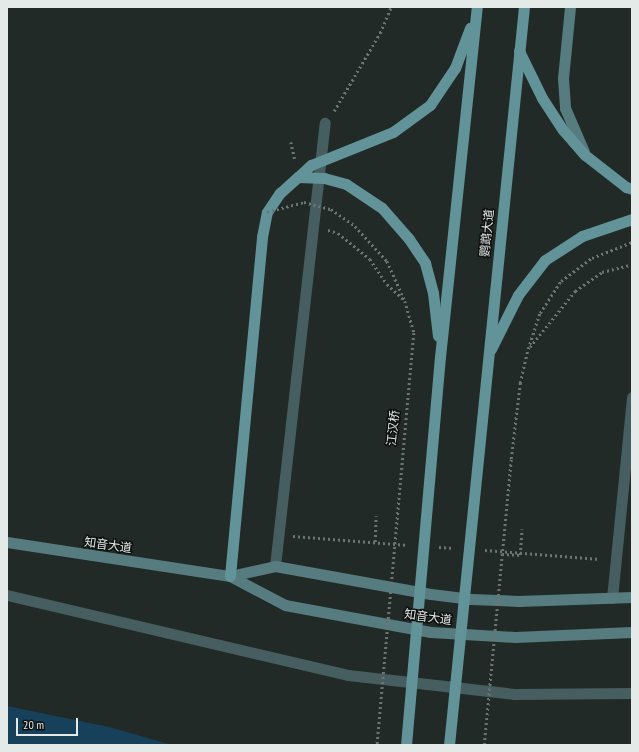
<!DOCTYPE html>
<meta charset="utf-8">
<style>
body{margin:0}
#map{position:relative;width:639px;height:752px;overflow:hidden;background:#212a27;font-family:"PT Sans Narrow","Noto Sans SC",sans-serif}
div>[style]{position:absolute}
.water>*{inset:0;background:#17415a}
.path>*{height:2.5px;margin-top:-1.25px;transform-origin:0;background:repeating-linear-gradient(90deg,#6d7471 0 2px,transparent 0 5px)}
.service>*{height:11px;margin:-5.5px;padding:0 5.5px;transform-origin:5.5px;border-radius:5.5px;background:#465e60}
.secondary>*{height:11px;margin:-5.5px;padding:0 5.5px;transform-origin:5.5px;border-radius:5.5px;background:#567c80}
.primary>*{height:11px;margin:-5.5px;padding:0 5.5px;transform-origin:5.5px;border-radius:5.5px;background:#619398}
.path-bridge>*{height:2.5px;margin-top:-1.25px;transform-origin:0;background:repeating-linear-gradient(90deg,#6d7471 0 2px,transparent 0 5px)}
.primary-bridge>*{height:11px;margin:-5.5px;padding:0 5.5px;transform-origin:5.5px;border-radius:5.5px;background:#619398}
span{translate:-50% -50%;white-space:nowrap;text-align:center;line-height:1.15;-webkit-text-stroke:3px #0e1110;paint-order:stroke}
.street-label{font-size:12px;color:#e4eae7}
.frame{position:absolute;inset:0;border:8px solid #e4eae7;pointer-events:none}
.scale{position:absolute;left:16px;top:718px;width:62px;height:18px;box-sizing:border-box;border:2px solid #e4eae7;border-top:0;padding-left:5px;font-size:12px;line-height:14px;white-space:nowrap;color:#e4eae7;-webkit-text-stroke:3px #0e1110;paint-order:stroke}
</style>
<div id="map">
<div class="water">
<i style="clip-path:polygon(7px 706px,109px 727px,172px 745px,7px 745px)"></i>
</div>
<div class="path">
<i style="left:334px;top:111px;width:91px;rotate:-59.5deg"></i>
<i style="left:380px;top:33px;width:28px;rotate:-67deg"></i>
<i style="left:291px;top:142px;width:17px;rotate:77deg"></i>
<i style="left:328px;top:230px;width:10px;rotate:17deg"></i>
<i style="left:338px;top:233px;width:41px;rotate:39.1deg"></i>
<i style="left:370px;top:259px;width:30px;rotate:56deg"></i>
<i style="left:387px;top:284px;width:25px;rotate:43deg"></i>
<i style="left:293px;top:536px;width:115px;rotate:4.5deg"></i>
<i style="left:375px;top:542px;width:26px;rotate:-88deg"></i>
<i style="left:439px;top:547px;width:15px;rotate:4deg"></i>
<i style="left:485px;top:550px;width:115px;rotate:4.5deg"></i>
</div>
<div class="service">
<i style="left:275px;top:566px;width:446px;rotate:-83.6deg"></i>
<i style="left:7px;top:595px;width:350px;rotate:13.2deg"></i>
<i style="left:348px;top:675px;width:167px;rotate:6.5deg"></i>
<i style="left:514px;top:694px;width:118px;rotate:-0.5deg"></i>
<i style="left:612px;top:598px;width:202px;rotate:-84.3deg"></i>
</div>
<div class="secondary">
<i style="left:570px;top:7px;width:71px;rotate:95.6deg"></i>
<i style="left:563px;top:78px;width:30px;rotate:86deg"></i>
<i style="left:565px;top:108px;width:48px;rotate:66.6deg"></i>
<i style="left:7px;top:542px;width:226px;rotate:8.7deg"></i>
<i style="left:230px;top:576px;width:62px;rotate:27.8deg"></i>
<i style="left:285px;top:605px;width:148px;rotate:10.5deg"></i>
<i style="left:431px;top:632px;width:84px;rotate:3.4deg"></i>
<i style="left:515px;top:637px;width:117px;rotate:-2.4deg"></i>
<i style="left:230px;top:576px;width:46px;rotate:-12.5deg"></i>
<i style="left:275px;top:566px;width:158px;rotate:10.2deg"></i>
<i style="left:431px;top:594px;width:40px;rotate:7.1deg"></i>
<i style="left:471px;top:599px;width:47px;rotate:2.4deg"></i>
<i style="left:518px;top:601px;width:114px;rotate:-2deg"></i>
</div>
<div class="primary">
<i style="left:230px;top:576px;width:341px;rotate:-84.6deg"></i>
<i style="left:262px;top:237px;width:25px;rotate:-79deg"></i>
<i style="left:267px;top:212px;width:23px;rotate:-56deg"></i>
<i style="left:280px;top:193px;width:24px;rotate:-42deg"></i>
</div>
<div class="path-bridge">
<i style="left:267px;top:212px;width:38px;rotate:-15deg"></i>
<i style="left:304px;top:202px;width:28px;rotate:15deg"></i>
<i style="left:331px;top:209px;width:29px;rotate:35deg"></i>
<i style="left:355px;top:226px;width:47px;rotate:47.6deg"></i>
<i style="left:387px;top:261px;width:44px;rotate:65.8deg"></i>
<i style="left:405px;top:301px;width:33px;rotate:74deg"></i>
<i style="left:414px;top:333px;width:414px;rotate:95.1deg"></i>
<i style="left:530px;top:347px;width:72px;rotate:-51.2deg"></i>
<i style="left:575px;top:291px;width:33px;rotate:-35deg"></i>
<i style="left:602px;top:272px;width:30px;rotate:-14deg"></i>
<i style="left:502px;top:554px;width:18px;rotate:3deg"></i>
<i style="left:520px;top:555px;width:26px;rotate:-86deg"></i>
<i style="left:484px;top:745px;width:287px;rotate:-84.6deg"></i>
<i style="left:511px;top:459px;width:77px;rotate:-83.2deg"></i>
<i style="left:520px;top:383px;width:35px;rotate:-77deg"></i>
<i style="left:528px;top:349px;width:38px;rotate:-72deg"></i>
<i style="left:540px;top:313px;width:38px;rotate:-57deg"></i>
<i style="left:561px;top:281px;width:39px;rotate:-37deg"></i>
<i style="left:592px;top:258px;width:43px;rotate:-21.8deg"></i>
</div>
<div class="primary-bridge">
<i style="left:519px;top:51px;width:52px;rotate:63.9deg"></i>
<i style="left:542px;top:98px;width:38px;rotate:57deg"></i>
<i style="left:563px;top:130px;width:33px;rotate:49deg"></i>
<i style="left:585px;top:155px;width:52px;rotate:38deg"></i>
<i style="left:626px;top:187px;width:6px;rotate:18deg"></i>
<i style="left:298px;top:177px;width:26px;rotate:2deg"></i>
<i style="left:324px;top:178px;width:23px;rotate:15deg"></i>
<i style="left:346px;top:184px;width:43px;rotate:33.7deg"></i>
<i style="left:382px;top:208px;width:41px;rotate:48.9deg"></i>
<i style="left:409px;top:239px;width:29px;rotate:56deg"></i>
<i style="left:425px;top:263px;width:31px;rotate:75deg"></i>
<i style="left:433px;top:293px;width:43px;rotate:83.4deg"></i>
<i style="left:298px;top:177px;width:18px;rotate:-43deg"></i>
<i style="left:311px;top:165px;width:88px;rotate:-21.9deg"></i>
<i style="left:393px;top:132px;width:46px;rotate:-36.1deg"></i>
<i style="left:430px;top:105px;width:45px;rotate:-56deg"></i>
<i style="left:455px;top:68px;width:43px;rotate:-69.4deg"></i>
<i style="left:491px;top:349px;width:60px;rotate:-63.4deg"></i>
<i style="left:518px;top:295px;width:44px;rotate:-52.4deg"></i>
<i style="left:545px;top:260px;width:44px;rotate:-33deg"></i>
<i style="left:582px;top:236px;width:53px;rotate:-18.8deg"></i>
<i style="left:406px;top:745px;width:389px;rotate:-85deg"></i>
<i style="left:440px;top:357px;width:352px;rotate:-84deg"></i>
<i style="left:449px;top:745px;width:742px;rotate:-84.2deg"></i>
</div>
<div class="street-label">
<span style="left:487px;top:233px;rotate:-84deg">鹦鹉大道</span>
<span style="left:393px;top:428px;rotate:-84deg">江汉桥</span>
<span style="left:108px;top:545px;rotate:8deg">知音大道</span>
<span style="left:428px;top:617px;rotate:8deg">知音大道</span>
</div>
<div class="frame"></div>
<div class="scale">20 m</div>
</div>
